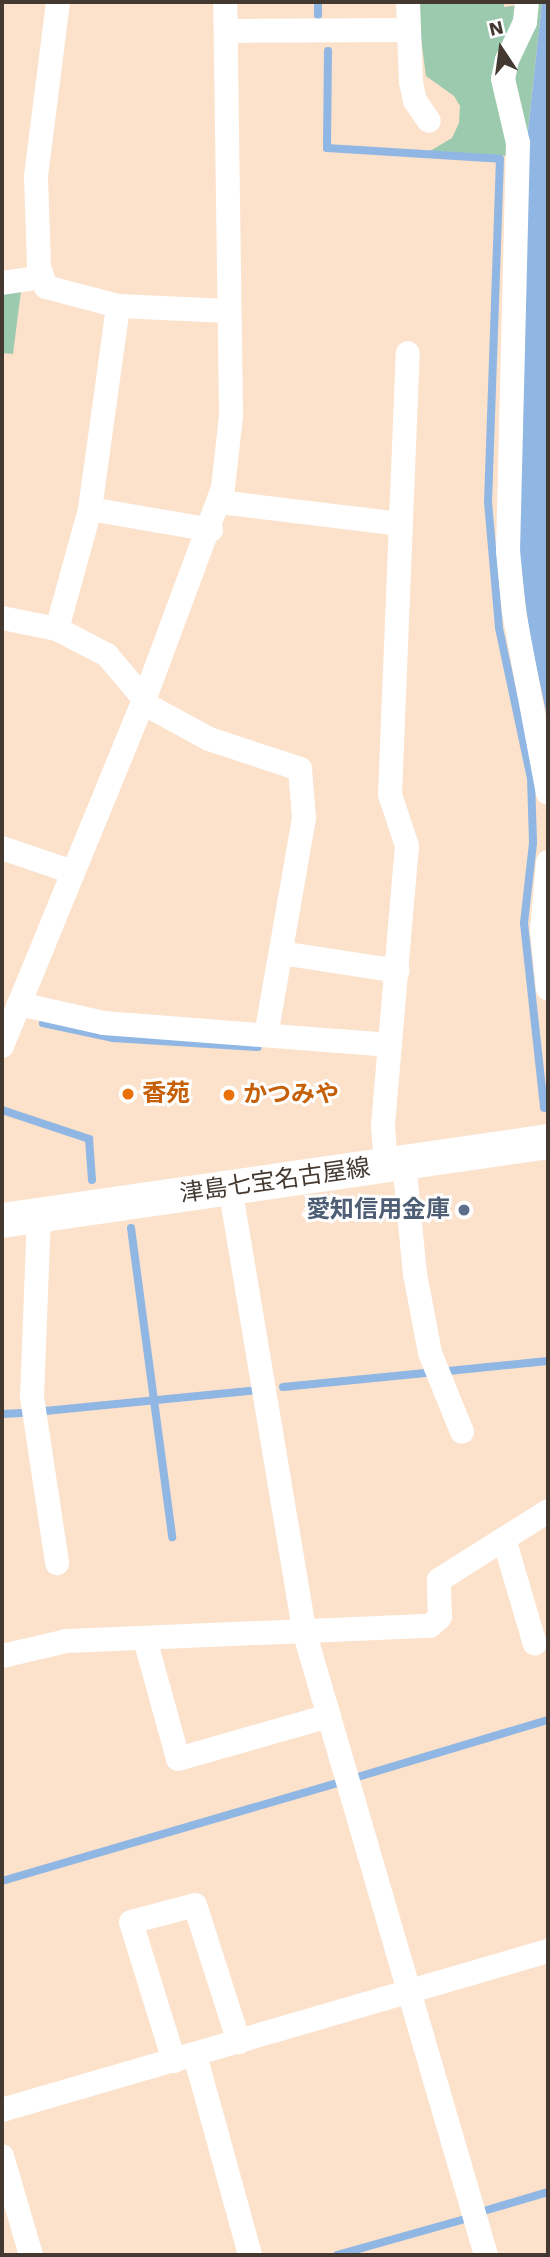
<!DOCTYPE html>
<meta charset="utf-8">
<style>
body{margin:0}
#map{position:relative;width:550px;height:2257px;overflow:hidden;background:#fce1cb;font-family:"Work Sans","Noto Sans JP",sans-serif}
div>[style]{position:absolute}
.green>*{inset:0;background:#9ccaaf}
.water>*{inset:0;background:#90b6e3}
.stream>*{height:8px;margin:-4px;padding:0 4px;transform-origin:4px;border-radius:4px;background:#90b6e3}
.street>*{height:24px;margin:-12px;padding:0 12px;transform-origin:12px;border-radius:12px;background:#fff}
.secondary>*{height:35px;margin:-17.5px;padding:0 17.5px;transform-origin:17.5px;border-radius:17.5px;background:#fff}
.dots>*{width:19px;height:19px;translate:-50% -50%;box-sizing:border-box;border:4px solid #fff;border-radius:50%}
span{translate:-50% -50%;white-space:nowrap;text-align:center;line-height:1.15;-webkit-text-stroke:6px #fff;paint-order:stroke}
.food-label{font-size:24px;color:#c56008;font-weight:700}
.left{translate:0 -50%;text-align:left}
.street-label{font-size:24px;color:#433930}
.service-label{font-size:24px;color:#4e5e75;font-weight:700}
.right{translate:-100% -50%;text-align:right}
.frame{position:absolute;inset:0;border:4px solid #433930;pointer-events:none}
.north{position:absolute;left:466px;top:14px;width:70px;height:70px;-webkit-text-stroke:5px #fff;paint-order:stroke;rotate:347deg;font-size:19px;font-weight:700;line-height:28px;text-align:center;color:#433930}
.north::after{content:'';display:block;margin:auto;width:24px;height:32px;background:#433930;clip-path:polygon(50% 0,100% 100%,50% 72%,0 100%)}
</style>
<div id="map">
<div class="green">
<i style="clip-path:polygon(416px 2px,504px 2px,504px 7px,542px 2px,525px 157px,430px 151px,452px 138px,459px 123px,460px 106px,454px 96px,426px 76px)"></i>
<i style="clip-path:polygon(21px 291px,13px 354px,2px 353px,2px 294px)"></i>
</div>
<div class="water">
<i style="clip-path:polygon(542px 2px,548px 2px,548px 721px,530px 637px,519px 555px,525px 158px)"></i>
</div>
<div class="stream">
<i style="left:318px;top:2px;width:13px;rotate:90deg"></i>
<i style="left:328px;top:51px;width:97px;rotate:90.6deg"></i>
<i style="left:327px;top:148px;width:173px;rotate:3.6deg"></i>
<i style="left:500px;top:159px;width:343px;rotate:92deg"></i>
<i style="left:488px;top:502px;width:126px;rotate:85deg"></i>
<i style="left:499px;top:628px;width:153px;rotate:78deg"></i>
<i style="left:531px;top:778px;width:65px;rotate:88.2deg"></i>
<i style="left:533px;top:843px;width:81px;rotate:96.4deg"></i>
<i style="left:524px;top:923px;width:186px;rotate:83.8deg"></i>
<i style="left:43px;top:1023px;width:72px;rotate:12.1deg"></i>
<i style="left:113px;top:1038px;width:145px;rotate:3.6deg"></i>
<i style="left:2px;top:1110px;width:92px;rotate:18.4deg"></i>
<i style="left:89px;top:1139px;width:41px;rotate:85.8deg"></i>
<i style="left:131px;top:1228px;width:312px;rotate:82.4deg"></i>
<i style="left:448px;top:1371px;width:100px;rotate:-5.7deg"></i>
<i style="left:283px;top:1387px;width:143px;rotate:-5.6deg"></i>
<i style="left:45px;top:1411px;width:214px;rotate:-5.6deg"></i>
<i style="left:2px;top:1414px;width:19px;rotate:-3deg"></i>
<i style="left:361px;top:1776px;width:195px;rotate:-16.7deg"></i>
<i style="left:2px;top:1881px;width:349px;rotate:-16.3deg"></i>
<i style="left:487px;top:2210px;width:64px;rotate:-16.4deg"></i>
<i style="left:337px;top:2255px;width:133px;rotate:-15.7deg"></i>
</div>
<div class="street">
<i style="left:58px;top:2px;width:176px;rotate:97.2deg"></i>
<i style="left:36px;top:177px;width:90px;rotate:88.1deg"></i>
<i style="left:39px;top:267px;width:21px;rotate:71deg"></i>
<i style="left:46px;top:287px;width:74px;rotate:14.8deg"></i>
<i style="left:118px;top:306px;width:111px;rotate:2.6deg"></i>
<i style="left:408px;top:2px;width:80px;rotate:87.9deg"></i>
<i style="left:411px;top:82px;width:19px;rotate:78deg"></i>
<i style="left:415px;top:101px;width:24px;rotate:55deg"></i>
<i style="left:527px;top:2px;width:20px;rotate:96deg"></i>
<i style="left:525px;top:22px;width:42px;rotate:115.3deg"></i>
<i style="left:507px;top:60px;width:19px;rotate:102deg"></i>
<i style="left:503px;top:79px;width:66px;rotate:76.8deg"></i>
<i style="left:518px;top:143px;width:408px;rotate:91.4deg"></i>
<i style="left:508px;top:551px;width:61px;rotate:84.4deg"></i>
<i style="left:514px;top:612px;width:184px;rotate:79.4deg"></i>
<i style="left:226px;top:31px;width:183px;rotate:-0.3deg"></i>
<i style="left:2px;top:283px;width:40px;rotate:-8.5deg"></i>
<i style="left:219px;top:502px;width:182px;rotate:6.9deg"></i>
<i style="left:90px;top:509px;width:123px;rotate:9.8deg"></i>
<i style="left:2px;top:618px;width:56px;rotate:11.3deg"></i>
<i style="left:57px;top:629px;width:56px;rotate:27.5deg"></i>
<i style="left:107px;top:655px;width:57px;rotate:49.9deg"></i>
<i style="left:57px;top:629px;width:124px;rotate:-74.6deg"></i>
<i style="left:90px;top:509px;width:205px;rotate:-82.1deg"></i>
<i style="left:143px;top:703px;width:75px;rotate:28.6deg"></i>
<i style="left:209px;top:739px;width:96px;rotate:18.2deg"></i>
<i style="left:300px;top:769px;width:49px;rotate:85.3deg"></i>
<i style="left:304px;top:818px;width:220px;rotate:99.9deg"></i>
<i style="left:2px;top:848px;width:75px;rotate:18.7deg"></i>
<i style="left:548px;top:862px;width:69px;rotate:95deg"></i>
<i style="left:542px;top:931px;width:58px;rotate:84.1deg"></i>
<i style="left:281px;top:953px;width:118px;rotate:8.7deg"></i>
<i style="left:19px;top:1004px;width:87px;rotate:12.6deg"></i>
<i style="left:104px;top:1023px;width:287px;rotate:4.4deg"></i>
<i style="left:2px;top:1046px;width:371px;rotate:-67.7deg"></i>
<i style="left:143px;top:703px;width:229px;rotate:-69.6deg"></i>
<i style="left:223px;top:488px;width:73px;rotate:-83.7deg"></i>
<i style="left:231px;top:415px;width:413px;rotate:-90.8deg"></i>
<i style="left:404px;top:1162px;width:113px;rotate:84.4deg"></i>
<i style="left:415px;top:1274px;width:80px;rotate:79.2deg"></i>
<i style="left:430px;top:1353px;width:85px;rotate:67.9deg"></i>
<i style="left:386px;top:1165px;width:40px;rotate:-94.3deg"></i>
<i style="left:383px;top:1125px;width:280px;rotate:-85.1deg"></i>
<i style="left:407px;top:846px;width:54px;rotate:-108.4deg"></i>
<i style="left:390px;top:795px;width:442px;rotate:-87.7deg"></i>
<i style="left:230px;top:1187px;width:450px;rotate:80.5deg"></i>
<i style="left:304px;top:1631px;width:650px;rotate:73.74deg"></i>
<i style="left:39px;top:1215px;width:182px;rotate:92.2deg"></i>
<i style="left:32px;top:1397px;width:168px;rotate:81.4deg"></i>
<i style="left:504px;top:1539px;width:109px;rotate:73.6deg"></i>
<i style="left:145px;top:1639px;width:124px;rotate:74.6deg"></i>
<i style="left:178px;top:1759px;width:157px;rotate:-15.9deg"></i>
<i style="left:2px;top:1656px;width:67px;rotate:-13deg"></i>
<i style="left:67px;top:1641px;width:363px;rotate:-2.4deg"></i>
<i style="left:430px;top:1626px;width:13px;rotate:-42deg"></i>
<i style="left:440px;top:1617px;width:37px;rotate:-92deg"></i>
<i style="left:439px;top:1580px;width:129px;rotate:-32.3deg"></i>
<i style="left:195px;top:2055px;width:207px;rotate:74.6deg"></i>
<i style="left:174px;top:2061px;width:145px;rotate:-107.2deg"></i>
<i style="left:131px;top:1922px;width:66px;rotate:-14.9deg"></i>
<i style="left:195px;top:1905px;width:144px;rotate:72.2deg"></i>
<i style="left:2px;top:2110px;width:569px;rotate:-16.24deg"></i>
<i style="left:2px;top:2156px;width:103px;rotate:73.7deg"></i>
</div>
<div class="secondary">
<i style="left:2px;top:1220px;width:552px;rotate:-8.23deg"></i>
</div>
<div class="dots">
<i style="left:128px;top:1094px;background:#e8710a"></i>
<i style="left:229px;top:1095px;background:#e8710a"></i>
<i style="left:464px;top:1210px;background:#5c6f8a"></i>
</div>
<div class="food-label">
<span class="left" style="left:142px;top:1094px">香苑</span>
<span class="left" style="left:243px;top:1095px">かつみや</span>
</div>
<div class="street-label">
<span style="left:275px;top:1181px;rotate:-8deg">津島七宝名古屋線</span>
</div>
<div class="service-label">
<span class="right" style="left:450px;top:1210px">愛知信用金庫</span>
</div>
<div class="frame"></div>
<div class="north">N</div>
</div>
